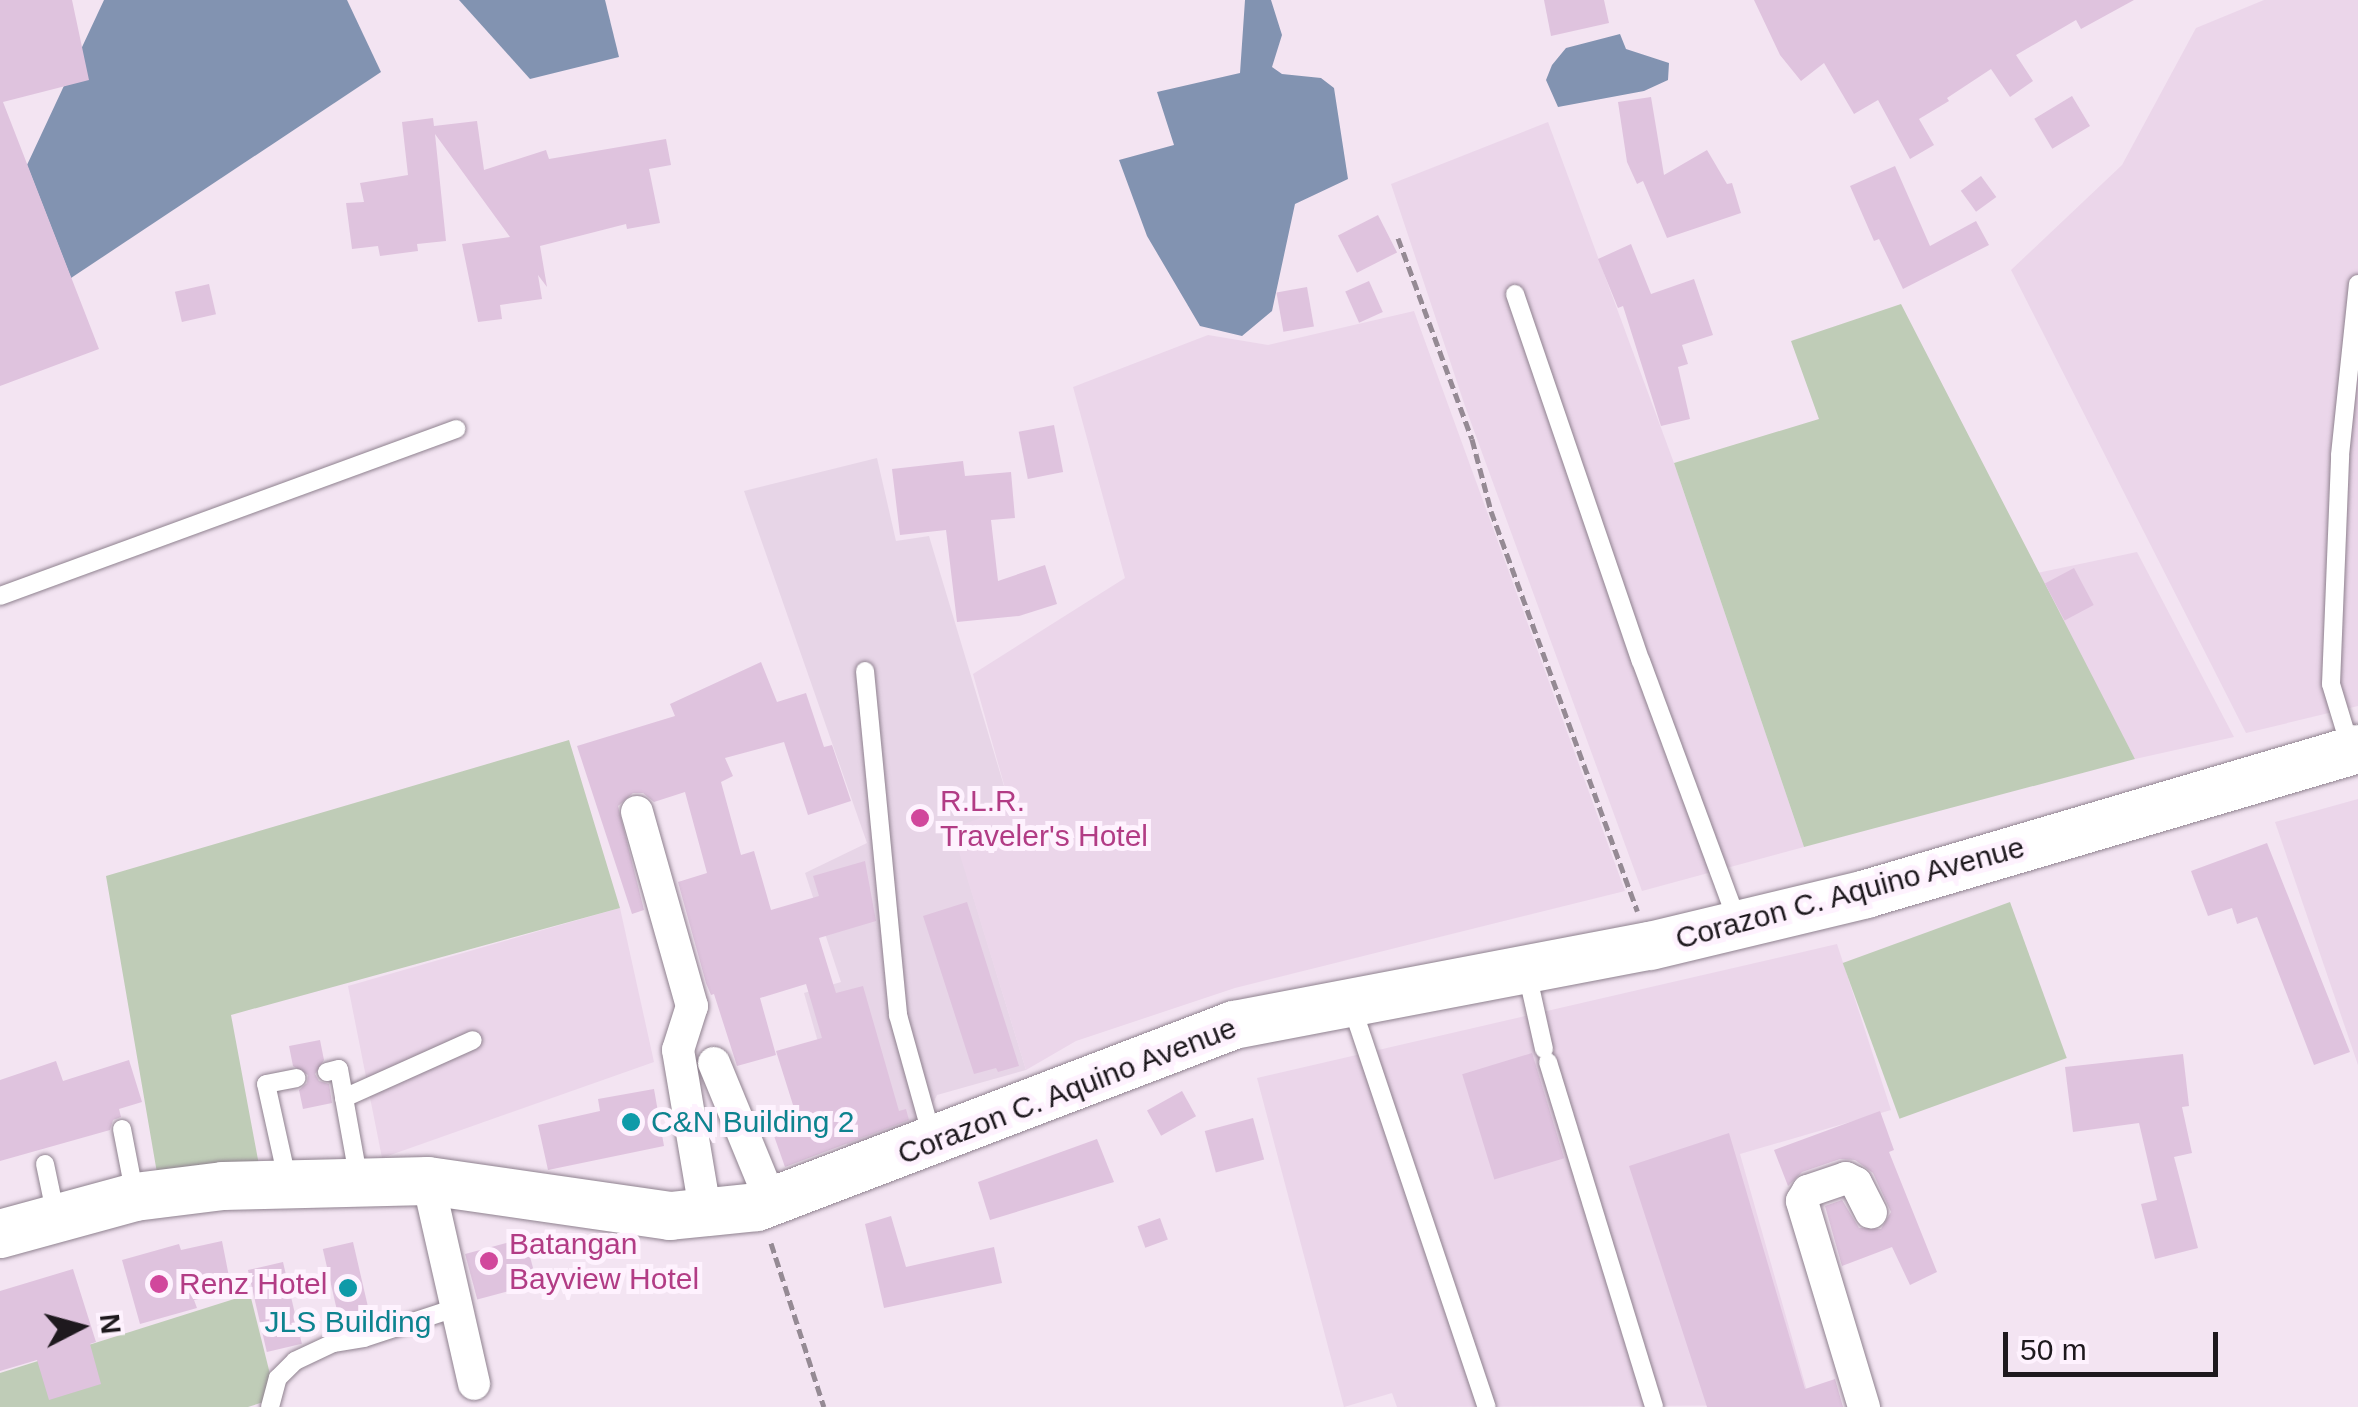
<!DOCTYPE html>
<style>
body{margin:0}
#map{position:relative;width:2358px;height:1407px;overflow:hidden;background:#f3e4f2;font-family:Arial,sans-serif}
div>[style]{position:absolute}
.commercial>*{inset:0;background:#e7d5e7}
.built>*{inset:0;background:#ebd6ea}
.green>*{inset:0;background:#bfccb7;transform-origin:0 0}
.water>*{inset:0;background:#8293b1}
.building>*{inset:0;background:#dfc3de;transform-origin:0 0}
.path>*{height:5px;margin-top:-2.5px;transform-origin:0;background:repeating-linear-gradient(90deg,#958a94 0 10px,transparent 0 15px)}
.roads{filter:drop-shadow(0 0 2px #8f828f) drop-shadow(0 0 2px #8f828f)}
.lane>*{height:18px;margin:-9px;padding:0 9px;transform-origin:9px;border-radius:9px;background:#fff}
.street>*{height:32px;margin:-16px;padding:0 16px;transform-origin:16px;border-radius:16px;background:#fff}
.secondary>*{height:48px;margin:-24px;padding:0 24px;transform-origin:24px;border-radius:24px;background:#fff}
.dots>*{width:28px;height:28px;translate:-50% -50%;box-sizing:border-box;border:5px solid #fef2fe;border-radius:50%}
span{translate:-50% -50%;white-space:nowrap;text-align:center;line-height:1.15;-webkit-text-stroke:10px #fef2fe;paint-order:stroke}
.hotel-label{font-size:30px;color:#b23c85}
.left{translate:0 -50%;text-align:left}
.street-label{font-size:30px;color:#1e191e}
.culture-label{font-size:30px;color:#0d838f}
.north{position:absolute;left:30px;top:1277px;width:100px;height:100px;-webkit-text-stroke:8px #fef2fe;paint-order:stroke;rotate:84deg;font-size:28px;font-weight:700;line-height:40px;text-align:center;color:#1e191e}
.north::after{content:'';display:block;margin:auto;width:35px;height:45px;background:#1e191e;clip-path:polygon(50% 0,100% 100%,50% 72%,0 100%)}
.scale{position:absolute;left:2003px;top:1332px;width:215px;height:45px;box-sizing:border-box;border:5px solid #1e191e;border-top:0;padding-left:12px;font-size:30px;line-height:35px;white-space:nowrap;color:#1e191e;-webkit-text-stroke:8px #fef2fe;paint-order:stroke}
</style>
<div id="map">
<div class="commercial">
<i style="clip-path:polygon(877px 458px,896px 541px,929px 536px,1010px 806px,953px 830px,1026px 1070px,937px 1095px,916px 1139px,852px 1161px,804px 993px,841px 982px,805px 873px,867px 843px,744px 491px)"></i>
</div>
<div class="built">
<i style="clip-path:polygon(2264px 0,2358px 0,2358px 706px,2246px 733px,2011px 270px,2122px 165px,2196px 28px)"></i>
<i style="clip-path:polygon(1548px 122px,1674px 463px,1804px 847px,1642px 891px,1465px 406px,1391px 184px)"></i>
<i style="clip-path:polygon(1414px 311px,1625px 891px,1235px 988px,1076px 1041px,1026px 1070px,952px 829px,1010px 806px,973px 674px,1125px 578px,1073px 387px,1208px 335px,1268px 345px)"></i>
<i style="clip-path:polygon(2137px 552px,2234px 737px,2135px 759px,2037px 573px)"></i>
<i style="clip-path:polygon(2358px 799px,2358px 1065px,2275px 822px)"></i>
<i style="clip-path:polygon(620px 908px,654px 1062px,382px 1158px,348px 986px)"></i>
<i style="clip-path:polygon(1837px 944px,1891px 1110px,1740px 1154px,1811px 1405px,1397px 1407px,1392px 1393px,1344px 1407px,1257px 1078px)"></i>
</div>
<div class="green">
<i style="clip-path:polygon(1901px 304px,2135px 759px,1804px 847px,1674px 463px,1819px 419px,1791px 341px)"></i>
<i style="clip-path:polygon(569px 740px,620px 908px,231px 1015px,259px 1165px,157px 1173px,106px 876px)"></i>
<i style="left:2010px;top:902px;width:166px;height:178px;rotate:70deg"></i>
<i style="clip-path:polygon(250px 1294px,276px 1398px,248px 1407px,0 1407px,0 1373px)"></i>
</div>
<div class="water">
<i style="clip-path:polygon(104px 0,347px 0,381px 72px,71px 278px,27px 165px)"></i>
<i style="clip-path:polygon(459px 0,605px 0,619px 57px,530px 79px)"></i>
<i style="clip-path:polygon(1245px 0,1271px 0,1282px 35px,1272px 67px,1282px 74px,1321px 78px,1334px 88px,1348px 179px,1295px 204px,1272px 311px,1242px 336px,1200px 326px,1147px 236px,1119px 160px,1174px 145px,1157px 92px,1240px 73px)"></i>
<i style="clip-path:polygon(1620px 34px,1626px 49px,1669px 63px,1668px 80px,1644px 91px,1558px 107px,1546px 80px,1552px 65px,1566px 48px)"></i>
</div>
<div class="building">
<i style="clip-path:polygon(0 0,72px 0,89px 80px,3px 102px,99px 349px,0 386px)"></i>
<i style="clip-path:polygon(1544px 0,1604px 0,1609px 23px,1551px 36px)"></i>
<i style="clip-path:polygon(1754px 0,2134px 0,2081px 29px,2076px 20px,2016px 55px,2033px 81px,2010px 97px,1991px 69px,1947px 98px,1949px 101px,1919px 119px,1934px 145px,1910px 159px,1878px 100px,1854px 114px,1824px 63px,1801px 81px,1780px 55px)"></i>
<i style="left:2072px;top:96px;width:35px;height:44px;rotate:59deg"></i>
<i style="clip-path:polygon(1651px 97px,1664px 175px,1707px 150px,1727px 184px,1732px 183px,1741px 213px,1667px 238px,1643px 181px,1637px 184px,1627px 162px,1618px 102px)"></i>
<i style="clip-path:polygon(433px 118px,434px 126px,477px 121px,484px 170px,546px 150px,549px 159px,666px 139px,671px 165px,649px 169px,660px 223px,627px 229px,626px 224px,540px 246px,547px 287px,538px 275px,542px 299px,500px 305px,502px 319px,478px 322px,462px 244px,510px 237px,435px 134px,446px 241px,417px 244px,418px 251px,380px 256px,378px 246px,352px 249px,346px 203px,364px 202px,360px 183px,408px 175px,402px 122px)"></i>
<i style="clip-path:polygon(1895px 166px,1930px 246px,1976px 221px,1989px 245px,1903px 289px,1879px 239px,1874px 241px,1850px 186px)"></i>
<i style="left:1981px;top:176px;width:26px;height:25px;rotate:54deg"></i>
<i style="left:1378px;top:215px;width:42px;height:45px;rotate:63deg"></i>
<i style="clip-path:polygon(1631px 244px,1651px 294px,1694px 279px,1713px 335px,1682px 345px,1688px 364px,1678px 367px,1690px 419px,1661px 426px,1623px 306px,1618px 308px,1598px 259px)"></i>
<i style="left:1369px;top:281px;width:34px;height:26px;rotate:66deg"></i>
<i style="left:209px;top:284px;width:31px;height:35px;rotate:77deg"></i>
<i style="left:1307px;top:287px;width:40px;height:31px;rotate:80deg"></i>
<i style="left:1054px;top:425px;width:48px;height:36px;rotate:79deg"></i>
<i style="clip-path:polygon(963px 461px,965px 476px,1011px 472px,1015px 518px,991px 520px,998px 581px,1045px 565px,1057px 604px,1019px 616px,957px 622px,946px 530px,900px 535px,892px 469px)"></i>
<i style="left:2074px;top:568px;width:42px;height:33px;rotate:62deg"></i>
<i style="clip-path:polygon(761px 662px,777px 702px,806px 693px,824px 747px,832px 745px,851px 801px,808px 815px,784px 742px,725px 758px,733px 776px,721px 782px,741px 855px,754px 851px,771px 910px,819px 896px,813px 876px,865px 861px,876px 921px,819px 938px,836px 993px,863px 986px,899px 1111px,906px 1109px,909px 1120px,785px 1167px,773px 1133px,799px 1124px,776px 1051px,822px 1038px,806px 984px,760px 998px,776px 1055px,737px 1066px,714px 994px,711px 995px,706px 983px,678px 882px,707px 873px,685px 792px,654px 802px,643px 793px,633px 793px,618px 806px,644px 910px,632px 914px,577px 746px,675px 716px,670px 704px)"></i>
<i style="clip-path:polygon(2267px 843px,2350px 1052px,2314px 1065px,2257px 917px,2237px 924px,2232px 908px,2208px 916px,2191px 871px)"></i>
<i style="clip-path:polygon(967px 902px,1019px 1066px,998px 1072px,996px 1068px,974px 1074px,923px 916px)"></i>
<i style="clip-path:polygon(320px 1040px,324px 1060px,315px 1074px,319px 1081px,329px 1084px,332px 1103px,303px 1109px,299px 1090px,307px 1083px,308px 1075px,293px 1066px,289px 1046px)"></i>
<i style="left:1532px;top:1053px;width:110px;height:73px;rotate:73deg"></i>
<i style="clip-path:polygon(2183px 1054px,2189px 1106px,2182px 1107px,2192px 1153px,2174px 1157px,2198px 1248px,2155px 1259px,2141px 1204px,2157px 1200px,2139px 1123px,2073px 1132px,2065px 1067px)"></i>
<i style="clip-path:polygon(129px 1060px,142px 1102px,119px 1109px,121px 1117px,113px 1120px,110px 1130px,0 1161px,0 1080px,56px 1061px,63px 1081px)"></i>
<i style="clip-path:polygon(654px 1089px,664px 1146px,548px 1170px,538px 1125px,600px 1111px,598px 1099px)"></i>
<i style="left:1182px;top:1091px;width:29px;height:40px;rotate:61deg"></i>
<i style="clip-path:polygon(1880px 1111px,1894px 1150px,1889px 1152px,1937px 1272px,1910px 1285px,1892px 1247px,1842px 1266px,1825px 1206px,1842px 1200px,1859px 1228px,1881px 1229px,1891px 1212px,1873px 1173px,1855px 1160px,1840px 1159px,1802px 1172px,1788px 1186px,1774px 1150px)"></i>
<i style="left:1253px;top:1118px;width:43px;height:50px;rotate:75deg"></i>
<i style="clip-path:polygon(1729px 1133px,1805px 1389px,1835px 1379px,1843px 1407px,1707px 1407px,1629px 1166px)"></i>
<i style="clip-path:polygon(1097px 1139px,1114px 1182px,990px 1220px,978px 1182px)"></i>
<i style="clip-path:polygon(891px 1216px,906px 1267px,994px 1247px,1002px 1283px,884px 1308px,865px 1224px)"></i>
<i style="left:1160px;top:1218px;width:23px;height:24px;rotate:70deg"></i>
<i style="left:525px;top:1238px;width:47px;height:62px;rotate:75deg"></i>
<i style="clip-path:polygon(222px 1241px,232px 1292px,194px 1300px,197px 1308px,140px 1324px,122px 1260px,179px 1244px,181px 1250px)"></i>
<i style="left:353px;top:1242px;width:83px;height:31px;rotate:77deg"></i>
<i style="left:283px;top:1262px;width:84px;height:36px;rotate:77deg"></i>
<i style="clip-path:polygon(73px 1269px,96px 1342px,90px 1344px,101px 1384px,49px 1400px,37px 1360px,0 1371px,0 1291px)"></i>
</div>
<div class="path">
<i style="left:1398px;top:238px;width:214px;rotate:69.8deg"></i>
<i style="left:1472px;top:439px;width:74px;rotate:75.2deg"></i>
<i style="left:1491px;top:511px;width:426px;rotate:69.9deg"></i>
<i style="left:771px;top:1243px;width:172px;rotate:72.1deg"></i>
</div>
<div class="roads">
<div class="lane">
<i style="left:1515px;top:294px;width:388px;rotate:71.1deg"></i>
<i style="left:1641px;top:661px;width:277px;rotate:69.7deg"></i>
<i style="left:0;top:596px;width:486px;rotate:-20.1deg"></i>
<i style="left:865px;top:671px;width:346px;rotate:84.5deg"></i>
<i style="left:898px;top:1015px;width:130px;rotate:74.4deg"></i>
<i style="left:2351px;top:750px;width:69px;rotate:-106.9deg"></i>
<i style="left:2331px;top:684px;width:229px;rotate:-87.7deg"></i>
<i style="left:2340px;top:455px;width:172px;rotate:-84deg"></i>
<i style="left:1527px;top:973px;width:78px;rotate:77.4deg"></i>
<i style="left:1352px;top:1007px;width:422px;rotate:71.4deg"></i>
<i style="left:1548px;top:1062px;width:361px;rotate:72.9deg"></i>
<i style="left:327px;top:1072px;width:12px;rotate:-14deg"></i>
<i style="left:339px;top:1069px;width:29px;rotate:80deg"></i>
<i style="left:122px;top:1129px;width:68px;rotate:79deg"></i>
<i style="left:45px;top:1164px;width:53px;rotate:78.1deg"></i>
<i style="left:359px;top:1181px;width:84px;rotate:-100.2deg"></i>
<i style="left:344px;top:1098px;width:141px;rotate:-24.2deg"></i>
<i style="left:288px;top:1183px;width:101px;rotate:-102.5deg"></i>
<i style="left:266px;top:1084px;width:31px;rotate:-11deg"></i>
<i style="left:270px;top:1407px;width:30px;rotate:-75deg"></i>
<i style="left:278px;top:1378px;width:24px;rotate:-45deg"></i>
<i style="left:295px;top:1361px;width:42px;rotate:-25.3deg"></i>
<i style="left:333px;top:1343px;width:31px;rotate:-9deg"></i>
<i style="left:364px;top:1338px;width:96px;rotate:-18.2deg"></i>
</div>
<div class="street">
<i style="left:637px;top:812px;width:202px;rotate:74.2deg"></i>
<i style="left:692px;top:1006px;width:46px;rotate:107.7deg"></i>
<i style="left:678px;top:1050px;width:167px;rotate:80.4deg"></i>
<i style="left:714px;top:1063px;width:152px;rotate:67.6deg"></i>
<i style="left:428px;top:1181px;width:208px;rotate:77.2deg"></i>
<i style="left:1864px;top:1407px;width:215px;rotate:-106.8deg"></i>
<i style="left:1802px;top:1201px;width:12px;rotate:-59deg"></i>
<i style="left:1808px;top:1191px;width:40px;rotate:-18.9deg"></i>
<i style="left:1846px;top:1178px;width:11px;rotate:27deg"></i>
<i style="left:1856px;top:1183px;width:33px;rotate:63deg"></i>
</div>
<div class="secondary">
<i style="left:0;top:1234px;width:140px;rotate:-15.3deg"></i>
<i style="left:135px;top:1197px;width:89px;rotate:-7.1deg"></i>
<i style="left:223px;top:1186px;width:205px;rotate:-1.4deg"></i>
<i style="left:428px;top:1181px;width:245px;rotate:8.2deg"></i>
<i style="left:670px;top:1216px;width:87px;rotate:-5.9deg"></i>
<i style="left:757px;top:1207px;width:511px;rotate:-20.88deg"></i>
<i style="left:1234px;top:1025px;width:423px;rotate:-10.8deg"></i>
<i style="left:1650px;top:946px;width:222px;rotate:-13.5deg"></i>
<i style="left:1866px;top:894px;width:513px;rotate:-16.42deg"></i>
</div>
</div>
<div class="dots">
<i style="left:920px;top:818px;background:#d1479c"></i>
<i style="left:631px;top:1122px;background:#0f9aa8"></i>
<i style="left:489px;top:1261px;background:#d1479c"></i>
<i style="left:159px;top:1284px;background:#d1479c"></i>
<i style="left:348px;top:1288px;background:#0f9aa8"></i>
</div>
<div class="hotel-label">
<span class="left" style="left:940px;top:818px">R.L.R.<br>Traveler's Hotel</span>
<span class="left" style="left:509px;top:1261px">Batangan<br>Bayview Hotel</span>
<span class="left" style="left:179px;top:1284px">Renz Hotel</span>
</div>
<div class="street-label">
<span style="left:1850px;top:893px;rotate:-15deg">Corazon C. Aquino Avenue</span>
<span style="left:1067px;top:1091px;rotate:-21deg">Corazon C. Aquino Avenue</span>
</div>
<div class="culture-label">
<span class="left" style="left:651px;top:1122px">C&amp;N Building 2</span>
<span style="left:348px;top:1322px">JLS Building</span>
</div>
<div class="north">N</div>
<div class="scale">50 m</div>
</div>
